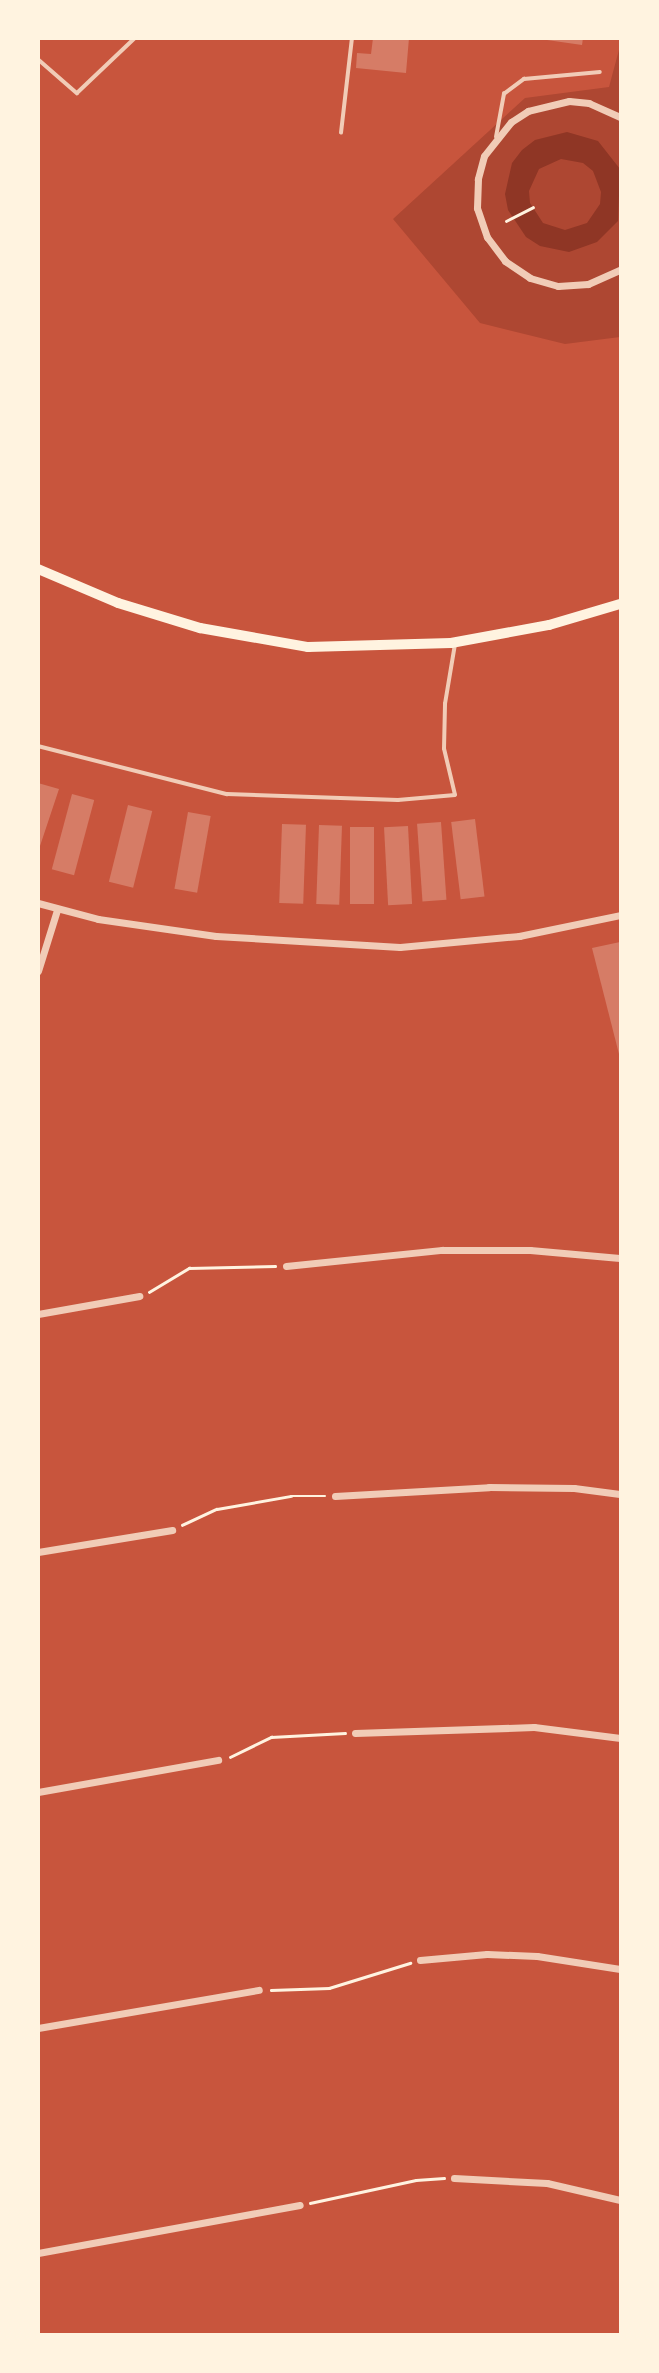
<!DOCTYPE html>
<style>
body{margin:0}
#map{position:relative;width:659px;height:2373px;overflow:hidden;background:#c8553d;font-family:"IBM Plex Serif",serif}
div>[style]{position:absolute}
.green>*{inset:0;background:#ae4732}
.water>*{inset:0;background:#8f3625}
.building>*{inset:0;background:#d67c66;transform-origin:0 0}
.path>*{height:2.5px;margin:-1.25px;padding:0 1.25px;transform-origin:1.25px;border-radius:1.25px;background:#fff3e0}
.service>*{height:3.5px;margin:-1.75px;padding:0 1.75px;transform-origin:1.75px;border-radius:1.75px;background:#f1ccb7}
.minor>*{height:7px;margin:-3.5px;padding:0 3.5px;transform-origin:3.5px;border-radius:3.5px;background:#f1ccb7}
.secondary>*{height:10px;margin:-5px;padding:0 5px;transform-origin:5px;border-radius:5px;background:#fff3e0}
span{translate:-50% -50%;white-space:nowrap;text-align:center;line-height:1.15;-webkit-text-stroke:7px #fff3e0;paint-order:stroke}
.frame{position:absolute;inset:0;border:40px solid #fff3e0;pointer-events:none}
</style>
<div id="map">
<div class="green">
<i style="clip-path:polygon(620px 46px,620px 337px,565px 344px,480px 323px,393px 219px,525px 98px,609px 87px)"></i>
</div>
<div class="water">
<i style="clip-path:polygon(evenodd,567px 132px,598px 141px,620px 169px,618px 221px,597px 242px,569px 252px,540px 246px,526px 237px,508px 210px,505px 194px,512px 163px,522px 150px,535px 140px,567px 132px,561px 159px,583px 163px,593px 171px,601px 192px,600px 204px,587px 223px,565px 230px,543px 223px,530px 203px,529px 191px,539px 169px,561px 159px)"></i>
</div>
<div class="building">
<i style="clip-path:polygon(373px 38px,409px 38px,406px 73px,356px 68px,357px 53px,371px 54px)"></i>
<i style="clip-path:polygon(533px 38px,583px 38px,582px 45px)"></i>
<i style="clip-path:polygon(38px 783px,59px 789px,39px 849px,38px 849px)"></i>
<i style="left:72px;top:794px;width:23px;height:78px;rotate:15deg"></i>
<i style="left:128px;top:805px;width:25px;height:79px;rotate:14deg"></i>
<i style="left:188px;top:812px;width:23px;height:78px;rotate:10deg"></i>
<i style="left:475px;top:819px;width:78px;height:24px;rotate:83deg"></i>
<i style="left:441px;top:822px;width:78px;height:24px;rotate:86deg"></i>
<i style="left:282px;top:824px;width:24px;height:79px;rotate:2deg"></i>
<i style="left:319px;top:825px;width:23px;height:79px;rotate:2deg"></i>
<i style="left:408px;top:826px;width:78px;height:24px;rotate:87deg"></i>
<i style="left:350px;top:827px;width:24px;height:77px"></i>
<i style="clip-path:polygon(620px 942px,620px 1058px,592px 948px)"></i>
</div>
<div class="path">
<i style="left:506px;top:221px;width:30px;rotate:-27deg"></i>
<i style="left:149px;top:1292px;width:47px;rotate:-31deg"></i>
<i style="left:189px;top:1268px;width:86px;rotate:-1.3deg"></i>
<i style="left:182px;top:1525px;width:38px;rotate:-25deg"></i>
<i style="left:217px;top:1509px;width:75px;rotate:-10deg"></i>
<i style="left:291px;top:1496px;width:34px"></i>
<i style="left:230px;top:1757px;width:46px;rotate:-26deg"></i>
<i style="left:271px;top:1737px;width:74px;rotate:-3.1deg"></i>
<i style="left:271px;top:1990px;width:58px;rotate:-2deg"></i>
<i style="left:329px;top:1988px;width:85px;rotate:-17.2deg"></i>
<i style="left:310px;top:2203px;width:108px;rotate:-12.2deg"></i>
<i style="left:416px;top:2180px;width:28px;rotate:-4deg"></i>
</div>
<div class="service">
<i style="left:38px;top:59px;width:52px;rotate:41.1deg"></i>
<i style="left:77px;top:93px;width:80px;rotate:-43.5deg"></i>
<i style="left:341px;top:133px;width:96px;rotate:-83.4deg"></i>
<i style="left:496px;top:137px;width:44px;rotate:-79.5deg"></i>
<i style="left:504px;top:94px;width:25px;rotate:-37deg"></i>
<i style="left:524px;top:79px;width:76px;rotate:-5.3deg"></i>
<i style="left:38px;top:746px;width:195px;rotate:14.3deg"></i>
<i style="left:227px;top:794px;width:171px;rotate:2deg"></i>
<i style="left:398px;top:800px;width:57px;rotate:-5deg"></i>
<i style="left:455px;top:795px;width:47px;rotate:-103.4deg"></i>
<i style="left:444px;top:749px;width:45px;rotate:-88.7deg"></i>
<i style="left:445px;top:704px;width:61px;rotate:-80.5deg"></i>
</div>
<div class="minor">
<i style="left:620px;top:117px;width:34px;rotate:-156deg"></i>
<i style="left:589px;top:103px;width:20px;rotate:-174deg"></i>
<i style="left:569px;top:101px;width:42px;rotate:166.3deg"></i>
<i style="left:528px;top:111px;width:20px;rotate:147deg"></i>
<i style="left:511px;top:122px;width:43px;rotate:128.5deg"></i>
<i style="left:484px;top:156px;width:24px;rotate:105deg"></i>
<i style="left:478px;top:179px;width:29px;rotate:92deg"></i>
<i style="left:477px;top:208px;width:31px;rotate:71deg"></i>
<i style="left:487px;top:237px;width:30px;rotate:53deg"></i>
<i style="left:505px;top:261px;width:30px;rotate:34deg"></i>
<i style="left:530px;top:278px;width:29px;rotate:16deg"></i>
<i style="left:558px;top:286px;width:30px;rotate:-4deg"></i>
<i style="left:588px;top:284px;width:35px;rotate:-24deg"></i>
<i style="left:38px;top:903px;width:62px;rotate:14.9deg"></i>
<i style="left:98px;top:919px;width:119px;rotate:8.2deg"></i>
<i style="left:216px;top:936px;width:184px;rotate:3.4deg"></i>
<i style="left:400px;top:947px;width:120px;rotate:-5.3deg"></i>
<i style="left:519px;top:936px;width:103px;rotate:-11.7deg"></i>
<i style="left:38px;top:971px;width:64px;rotate:-72.7deg"></i>
<i style="left:286px;top:1266px;width:157px;rotate:-5.9deg"></i>
<i style="left:442px;top:1250px;width:88px"></i>
<i style="left:530px;top:1250px;width:90px;rotate:5.1deg"></i>
<i style="left:38px;top:1314px;width:103px;rotate:-10.1deg"></i>
<i style="left:335px;top:1496px;width:154px;rotate:-3.3deg"></i>
<i style="left:489px;top:1487px;width:85px;rotate:0.7deg"></i>
<i style="left:574px;top:1488px;width:46px;rotate:7.4deg"></i>
<i style="left:38px;top:1552px;width:136px;rotate:-9.3deg"></i>
<i style="left:355px;top:1733px;width:179px;rotate:-1.9deg"></i>
<i style="left:534px;top:1727px;width:87px;rotate:7.3deg"></i>
<i style="left:38px;top:1792px;width:183px;rotate:-10.1deg"></i>
<i style="left:420px;top:1960px;width:67px;rotate:-5.1deg"></i>
<i style="left:487px;top:1954px;width:50px;rotate:2.3deg"></i>
<i style="left:537px;top:1956px;width:84px;rotate:8.9deg"></i>
<i style="left:38px;top:2028px;width:224px;rotate:-9.8deg"></i>
<i style="left:454px;top:2178px;width:93px;rotate:3.1deg"></i>
<i style="left:547px;top:2183px;width:75px;rotate:13.1deg"></i>
<i style="left:38px;top:2253px;width:266px;rotate:-10.4deg"></i>
</div>
<div class="secondary">
<i style="left:38px;top:569px;width:87px;rotate:23deg"></i>
<i style="left:118px;top:603px;width:86px;rotate:17deg"></i>
<i style="left:200px;top:628px;width:110px;rotate:10deg"></i>
<i style="left:308px;top:647px;width:143px;rotate:-1.6deg"></i>
<i style="left:451px;top:643px;width:100px;rotate:-10.4deg"></i>
<i style="left:549px;top:625px;width:74px;rotate:-16.5deg"></i>
</div>
<div class="frame"></div>
</div>
